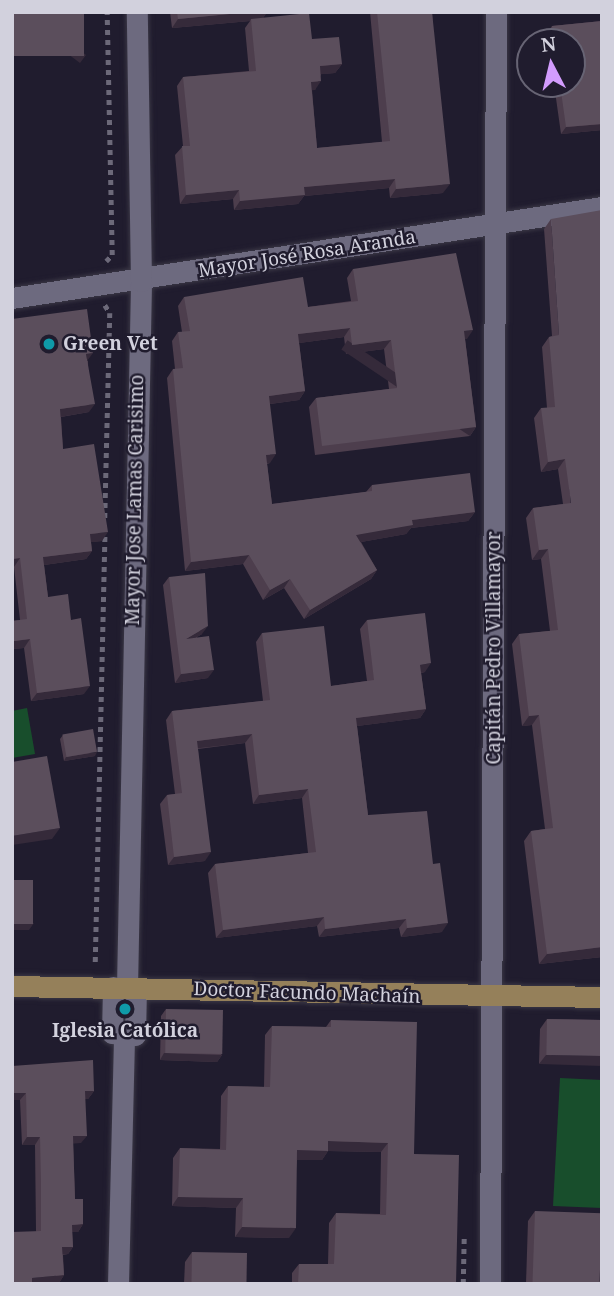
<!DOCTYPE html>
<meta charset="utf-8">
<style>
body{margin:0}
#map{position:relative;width:614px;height:1296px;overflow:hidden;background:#201c2e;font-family:"Noto Serif",serif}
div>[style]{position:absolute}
.green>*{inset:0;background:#184e2c}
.path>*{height:4.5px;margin-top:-2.25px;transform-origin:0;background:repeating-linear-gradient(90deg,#6c6979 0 5px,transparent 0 10px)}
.roads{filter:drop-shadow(0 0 2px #3a3745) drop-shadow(0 0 2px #3a3745)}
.minor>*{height:21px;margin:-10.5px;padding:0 10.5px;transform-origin:10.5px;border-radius:10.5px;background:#6d6a7f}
.major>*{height:21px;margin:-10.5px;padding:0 10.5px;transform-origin:10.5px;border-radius:10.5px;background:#95805a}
.wall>*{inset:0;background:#4d3e4d}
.shaded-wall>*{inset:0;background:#352a3a;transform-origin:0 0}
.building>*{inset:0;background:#5b4e5c;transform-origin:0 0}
.dots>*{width:19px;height:19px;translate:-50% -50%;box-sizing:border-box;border:4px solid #201c2e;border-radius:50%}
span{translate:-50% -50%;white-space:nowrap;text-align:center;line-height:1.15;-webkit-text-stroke:5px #201c2e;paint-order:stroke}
.street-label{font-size:19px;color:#d2d1dd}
.poi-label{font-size:19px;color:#d2d1dd;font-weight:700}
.left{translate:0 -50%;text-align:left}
.frame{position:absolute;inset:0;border:14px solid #d2d1dd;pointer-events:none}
.north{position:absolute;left:516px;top:28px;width:70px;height:70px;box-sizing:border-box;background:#201c2e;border:2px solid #676474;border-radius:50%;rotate:353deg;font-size:19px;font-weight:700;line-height:28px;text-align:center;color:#d2d1dd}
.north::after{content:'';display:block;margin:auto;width:24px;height:32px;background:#d29cfd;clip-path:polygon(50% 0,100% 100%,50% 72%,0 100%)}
</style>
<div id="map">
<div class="green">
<i style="clip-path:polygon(27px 708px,35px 754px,12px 758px,12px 711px)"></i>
<i style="clip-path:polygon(560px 1078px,602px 1080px,602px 1208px,553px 1206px)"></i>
</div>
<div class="path">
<i style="left:106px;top:261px;width:8px;rotate:-45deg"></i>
<i style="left:112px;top:255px;width:243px;rotate:-91.2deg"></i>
<i style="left:105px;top:305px;width:9px;rotate:58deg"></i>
<i style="left:110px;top:313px;width:205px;rotate:91.4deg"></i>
<i style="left:95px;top:962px;width:429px;rotate:-88.7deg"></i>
<i style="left:463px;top:1284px;width:48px;rotate:-88.8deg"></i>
</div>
<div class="roads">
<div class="minor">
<i style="left:12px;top:298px;width:597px;rotate:-8.77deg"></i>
<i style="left:113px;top:987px;width:46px;rotate:91.2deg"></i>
<i style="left:112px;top:1033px;width:23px;rotate:5deg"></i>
<i style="left:135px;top:1035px;width:47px;rotate:-88.8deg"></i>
<i style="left:127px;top:987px;width:706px;rotate:-88.86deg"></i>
<i style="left:141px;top:281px;width:269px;rotate:-90.9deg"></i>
<i style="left:118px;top:1284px;width:250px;rotate:-88.6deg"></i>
<i style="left:490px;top:1284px;width:1272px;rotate:-89.73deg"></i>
</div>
<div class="major">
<i style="left:12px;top:986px;width:590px;rotate:1.07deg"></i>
</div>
</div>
<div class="wall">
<i style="clip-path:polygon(170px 12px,267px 12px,263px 18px,312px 39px,342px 64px,335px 73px,321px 74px,315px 90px,312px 90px,317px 148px,382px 142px,370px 12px,432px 12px,443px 193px,390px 198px,389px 188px,304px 196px,298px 204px,234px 210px,233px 199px,180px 204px,175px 155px,183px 146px,177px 86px,183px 77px,249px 71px,245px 28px,250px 21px,172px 28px)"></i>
<i style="clip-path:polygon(602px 21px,602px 130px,561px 134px,554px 84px,572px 84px,572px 42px,548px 42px,547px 33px,552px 26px)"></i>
<i style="clip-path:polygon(551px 219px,602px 957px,539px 964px,524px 841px,531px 831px,545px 829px,532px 725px,522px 726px,512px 644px,519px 634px,550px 631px,541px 559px,532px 560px,526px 518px,533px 508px,563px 504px,558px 469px,541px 472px,534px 418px,541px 408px,547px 408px,542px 347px,549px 337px,552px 336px,544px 229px)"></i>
<i style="clip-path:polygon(353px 269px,467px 339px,465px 339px,476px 427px,470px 436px,315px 455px,309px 407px,316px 398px,389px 389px,384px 349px,346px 354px,344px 337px,299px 343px,305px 391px,299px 400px,270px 404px,270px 463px,267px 464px,272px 504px,366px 492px,372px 485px,475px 512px,468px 521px,411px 528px,406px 534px,361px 542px,377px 570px,371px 579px,304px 619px,284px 588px,263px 600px,243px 564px,185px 571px,167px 378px,173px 369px,175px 369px,172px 341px,178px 332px,182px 332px,178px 306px,184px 297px,308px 307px,351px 301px,347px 278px)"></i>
<i style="clip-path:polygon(12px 319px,88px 361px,89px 412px,61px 417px,63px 449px,102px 541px,91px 542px,92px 551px,86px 559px,44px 565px,48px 597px,71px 620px,84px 694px,31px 701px,24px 648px,12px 649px,12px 621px,20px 620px,14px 567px)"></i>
<i style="clip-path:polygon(169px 577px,202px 634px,197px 637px,208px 678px,175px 683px,163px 585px)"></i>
<i style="clip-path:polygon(367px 620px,425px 672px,421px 673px,426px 709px,420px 718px,357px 726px,368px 815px,442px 932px,401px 937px,399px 928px,319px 937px,317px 926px,216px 938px,208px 873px,215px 864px,308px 853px,302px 798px,253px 804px,245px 743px,198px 749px,205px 861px,168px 865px,160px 804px,167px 795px,175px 794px,166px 720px,172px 711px,263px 701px,256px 642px,262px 633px,331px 686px,367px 681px,360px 629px)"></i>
<i style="clip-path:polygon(63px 735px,95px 756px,64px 761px,60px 739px)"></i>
<i style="clip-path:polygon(166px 1009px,222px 1055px,217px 1062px,160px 1060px,161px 1016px)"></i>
<i style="clip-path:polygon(547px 1019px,602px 1020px,539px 1064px,540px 1029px)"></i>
<i style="clip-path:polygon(331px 1020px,414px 1154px,456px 1284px,292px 1284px,292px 1273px,299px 1264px,328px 1264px,329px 1223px,336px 1213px,380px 1214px,381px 1152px,328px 1151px,322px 1160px,297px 1160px,289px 1238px,235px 1237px,236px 1208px,172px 1206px,173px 1158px,180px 1148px,220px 1149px,221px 1096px,228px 1086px,264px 1087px,265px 1035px,272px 1026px,326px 1027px)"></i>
<i style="clip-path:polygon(12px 1066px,94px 1091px,88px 1099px,85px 1099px,81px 1143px,73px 1143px,75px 1199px,83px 1224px,78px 1232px,72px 1232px,73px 1247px,68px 1254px,63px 1255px,64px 1275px,59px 1283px,36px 1231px,35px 1145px,22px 1145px,20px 1100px,12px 1100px)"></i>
<i style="clip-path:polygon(535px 1211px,602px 1284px,526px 1284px,528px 1221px)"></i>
<i style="clip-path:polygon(192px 1252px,246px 1284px,184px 1284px,185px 1262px)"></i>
</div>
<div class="shaded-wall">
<i style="clip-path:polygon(250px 12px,267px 12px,262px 20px,251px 19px,250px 21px,172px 28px,178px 19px)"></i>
<i style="left:86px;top:55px;width:10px;height:74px;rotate:127deg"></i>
<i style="clip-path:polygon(342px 64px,335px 73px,313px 75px,320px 66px)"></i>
<i style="clip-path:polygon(321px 81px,315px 90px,305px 91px,311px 82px)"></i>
<i style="clip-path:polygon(602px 124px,602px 130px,561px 134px,566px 127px)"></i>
<i style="clip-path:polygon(395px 179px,389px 188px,304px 196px,298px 204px,234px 210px,240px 201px,304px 187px)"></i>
<i style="clip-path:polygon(450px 184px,443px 193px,390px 198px,396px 189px)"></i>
<i style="clip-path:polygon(239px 190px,233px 199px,180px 204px,186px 195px)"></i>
<i style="clip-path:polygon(350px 328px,344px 337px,292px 344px,298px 334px)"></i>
<i style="clip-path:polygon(473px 330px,467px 339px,458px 340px,464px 331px)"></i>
<i style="clip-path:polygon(391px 340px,384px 349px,346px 354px,352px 345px)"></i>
<i style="clip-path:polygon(93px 353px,87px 361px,86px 354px)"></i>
<i style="clip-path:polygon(305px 391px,299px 400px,262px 405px,269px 396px)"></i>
<i style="clip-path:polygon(95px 404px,89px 412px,54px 418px,60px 409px)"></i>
<i style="left:476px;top:427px;width:11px;height:155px;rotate:124deg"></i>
<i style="clip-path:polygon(276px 454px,270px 463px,260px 464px,266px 455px)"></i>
<i style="clip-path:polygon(565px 459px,558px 469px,541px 472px,548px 462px)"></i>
<i style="clip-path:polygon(475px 512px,468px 521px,411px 528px,406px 534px,350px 544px,356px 535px,412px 520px)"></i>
<i style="clip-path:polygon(108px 532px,102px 541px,84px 543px,90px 534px)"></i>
<i style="clip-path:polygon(548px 549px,541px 559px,532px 560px,539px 550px)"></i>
<i style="clip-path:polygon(92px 551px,86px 559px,37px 566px,43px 557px)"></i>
<i style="clip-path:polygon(249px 555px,243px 564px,185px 571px,191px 562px)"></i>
<i style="clip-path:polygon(20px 558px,14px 567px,12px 567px,12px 559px)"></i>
<i style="clip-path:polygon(377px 570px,371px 579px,304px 619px,310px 610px)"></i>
<i style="clip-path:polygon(290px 579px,284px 588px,263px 600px,270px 590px)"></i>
<i style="clip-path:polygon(208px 626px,202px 634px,181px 647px,186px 639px)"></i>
<i style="clip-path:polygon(30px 639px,24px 648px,12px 649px,12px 644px,14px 641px)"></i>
<i style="clip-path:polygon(431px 663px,425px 672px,414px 674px,420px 665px)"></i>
<i style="clip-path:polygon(214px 670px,208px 678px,175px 683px,181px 674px)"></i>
<i style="clip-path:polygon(90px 686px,84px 694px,31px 701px,37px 693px)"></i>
<i style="clip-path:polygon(426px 709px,420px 718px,349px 727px,356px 718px)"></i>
<i style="clip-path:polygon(539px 715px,532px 725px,522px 726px,529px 716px)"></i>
<i style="clip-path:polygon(252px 734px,245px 743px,191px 749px,197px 741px)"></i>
<i style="clip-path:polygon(97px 752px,95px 756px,64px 761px,66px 757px)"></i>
<i style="clip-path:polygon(308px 789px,302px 798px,253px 804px,259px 795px)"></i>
<i style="clip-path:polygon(60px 828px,52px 839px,12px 845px,12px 836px)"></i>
<i style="clip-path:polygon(211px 852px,205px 861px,168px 865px,174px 857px)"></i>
<i style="clip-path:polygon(324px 917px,317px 926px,216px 938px,223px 930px)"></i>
<i style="clip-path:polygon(406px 919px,399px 928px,319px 937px,325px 929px)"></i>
<i style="clip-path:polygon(34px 923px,29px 930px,12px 930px,12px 924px)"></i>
<i style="clip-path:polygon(448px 923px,442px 932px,401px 937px,407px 928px)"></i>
<i style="clip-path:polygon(602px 947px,602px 957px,539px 964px,547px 954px)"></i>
<i style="clip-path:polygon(164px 1053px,222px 1055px,217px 1062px,160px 1060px)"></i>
<i style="clip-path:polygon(546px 1055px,602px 1056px,602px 1066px,539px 1064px)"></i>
<i style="clip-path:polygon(85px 1091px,94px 1091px,88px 1099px,80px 1099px)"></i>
<i style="clip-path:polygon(12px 1093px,26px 1093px,20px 1100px,12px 1100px)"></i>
<i style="clip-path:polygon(73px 1136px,87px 1136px,81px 1143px,68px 1144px)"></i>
<i style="clip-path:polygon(27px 1137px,40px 1137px,35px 1145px,22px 1145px)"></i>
<i style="clip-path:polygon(328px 1141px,388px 1143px,381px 1152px,328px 1151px,322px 1160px,291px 1160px,297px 1150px)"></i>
<i style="clip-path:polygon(178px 1197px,243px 1198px,236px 1208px,172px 1206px)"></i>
<i style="clip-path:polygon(83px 1224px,78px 1232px,66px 1232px,72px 1225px)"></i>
<i style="clip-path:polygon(242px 1227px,296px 1228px,289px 1238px,235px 1237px)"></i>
<i style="clip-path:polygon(62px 1247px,73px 1247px,68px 1254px,57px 1255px)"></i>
<i style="clip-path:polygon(64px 1275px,59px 1283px,28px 1284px,32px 1278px)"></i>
</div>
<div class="building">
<i style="left:12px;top:12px;width:72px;height:44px"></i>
<i style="clip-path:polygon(177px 12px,250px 12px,178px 19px)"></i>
<i style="clip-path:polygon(377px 12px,432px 12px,450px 184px,396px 189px,395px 179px,304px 187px,305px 195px,240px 201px,239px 190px,186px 195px,182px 146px,190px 146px,183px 77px,256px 71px,251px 19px,309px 13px,312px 39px,339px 37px,342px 64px,320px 66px,321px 81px,311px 82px,317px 148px,390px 141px)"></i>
<i style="clip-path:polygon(602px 21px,602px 124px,566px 127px,560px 84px,572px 84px,572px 42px,554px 42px,552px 26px)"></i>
<i style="clip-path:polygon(602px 210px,602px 947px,547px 954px,531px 831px,553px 828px,539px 715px,529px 716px,519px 634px,558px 630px,548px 549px,539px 550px,533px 508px,571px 503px,565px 459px,548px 462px,541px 408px,555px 407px,549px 337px,559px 335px,551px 219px)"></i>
<i style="clip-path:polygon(456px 253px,473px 330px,464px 331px,476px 427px,322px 446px,316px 398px,397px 388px,391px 340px,352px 345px,350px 328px,298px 334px,305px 391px,269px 396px,276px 454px,266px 455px,272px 504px,372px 491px,372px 485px,470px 473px,475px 512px,412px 520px,413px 525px,356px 535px,377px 570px,310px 610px,290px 579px,270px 590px,249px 555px,191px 562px,173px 369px,183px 368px,178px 332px,190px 331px,184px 297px,303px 277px,308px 307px,358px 301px,353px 269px)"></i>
<i style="clip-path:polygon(87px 309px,93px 353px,86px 354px,95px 404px,60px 409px,63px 449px,94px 444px,108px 532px,90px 534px,92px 551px,43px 557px,48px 597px,68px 594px,71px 620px,81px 618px,90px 686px,37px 693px,30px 639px,14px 641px,12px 624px,12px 621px,27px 619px,20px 558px,12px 559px,12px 319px)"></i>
<i style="clip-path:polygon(205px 573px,208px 626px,186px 639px,209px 636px,214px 670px,181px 674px,169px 577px)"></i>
<i style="clip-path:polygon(425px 613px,431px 663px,420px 665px,426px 709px,356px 718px,368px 815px,427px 811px,433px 864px,440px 863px,448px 923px,407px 928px,406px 919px,325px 929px,324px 917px,223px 930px,215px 864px,316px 852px,308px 789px,259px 795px,252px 734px,197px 741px,211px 852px,174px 857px,167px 795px,182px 793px,172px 711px,270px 700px,262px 633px,324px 626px,331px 686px,374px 680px,367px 620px)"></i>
<i style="left:93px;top:729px;width:23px;height:31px;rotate:80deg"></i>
<i style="clip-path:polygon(47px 756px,60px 828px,12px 836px,12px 762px)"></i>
<i style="left:12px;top:880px;width:21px;height:44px"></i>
<i style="left:166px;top:1009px;width:57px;height:44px;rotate:1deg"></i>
<i style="left:547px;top:1019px;width:55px;height:36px;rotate:1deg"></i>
<i style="clip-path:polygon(331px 1020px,417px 1022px,414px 1154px,459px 1155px,456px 1284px,298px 1284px,299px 1264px,334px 1264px,336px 1213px,386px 1215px,388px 1143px,328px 1141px,328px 1151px,297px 1150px,296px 1228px,242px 1227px,243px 1198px,178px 1197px,180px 1148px,226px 1150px,228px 1086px,270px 1087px,272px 1026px,331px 1027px)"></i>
<i style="clip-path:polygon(93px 1060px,94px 1091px,85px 1091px,87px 1136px,73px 1136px,75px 1199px,83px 1199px,83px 1224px,72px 1225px,73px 1247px,62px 1247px,64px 1275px,32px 1278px,32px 1284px,12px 1284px,12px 1232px,41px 1231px,41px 1183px,40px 1137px,27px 1137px,26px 1093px,12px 1093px,12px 1066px)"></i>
<i style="left:535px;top:1211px;width:67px;height:73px;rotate:2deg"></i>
<i style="left:192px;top:1252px;width:55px;height:32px;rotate:1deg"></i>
</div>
<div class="dots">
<i style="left:49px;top:344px;background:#0f9aa8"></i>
<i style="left:125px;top:1009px;background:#0f9aa8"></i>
</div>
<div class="street-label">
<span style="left:307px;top:254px;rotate:-9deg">Mayor José Rosa Aranda</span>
<span style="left:135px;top:500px;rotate:-89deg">Mayor Jose Lamas Carisimo</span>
<span style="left:494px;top:648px;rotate:-90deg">Capitán Pedro Villamayor</span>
<span style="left:307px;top:993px;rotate:2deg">Doctor Facundo Machaín</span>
</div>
<div class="poi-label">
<span class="left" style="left:63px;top:344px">Green Vet</span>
<span style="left:125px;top:1031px">Iglesia Católica</span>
</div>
<div class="frame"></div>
<div class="north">N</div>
</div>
